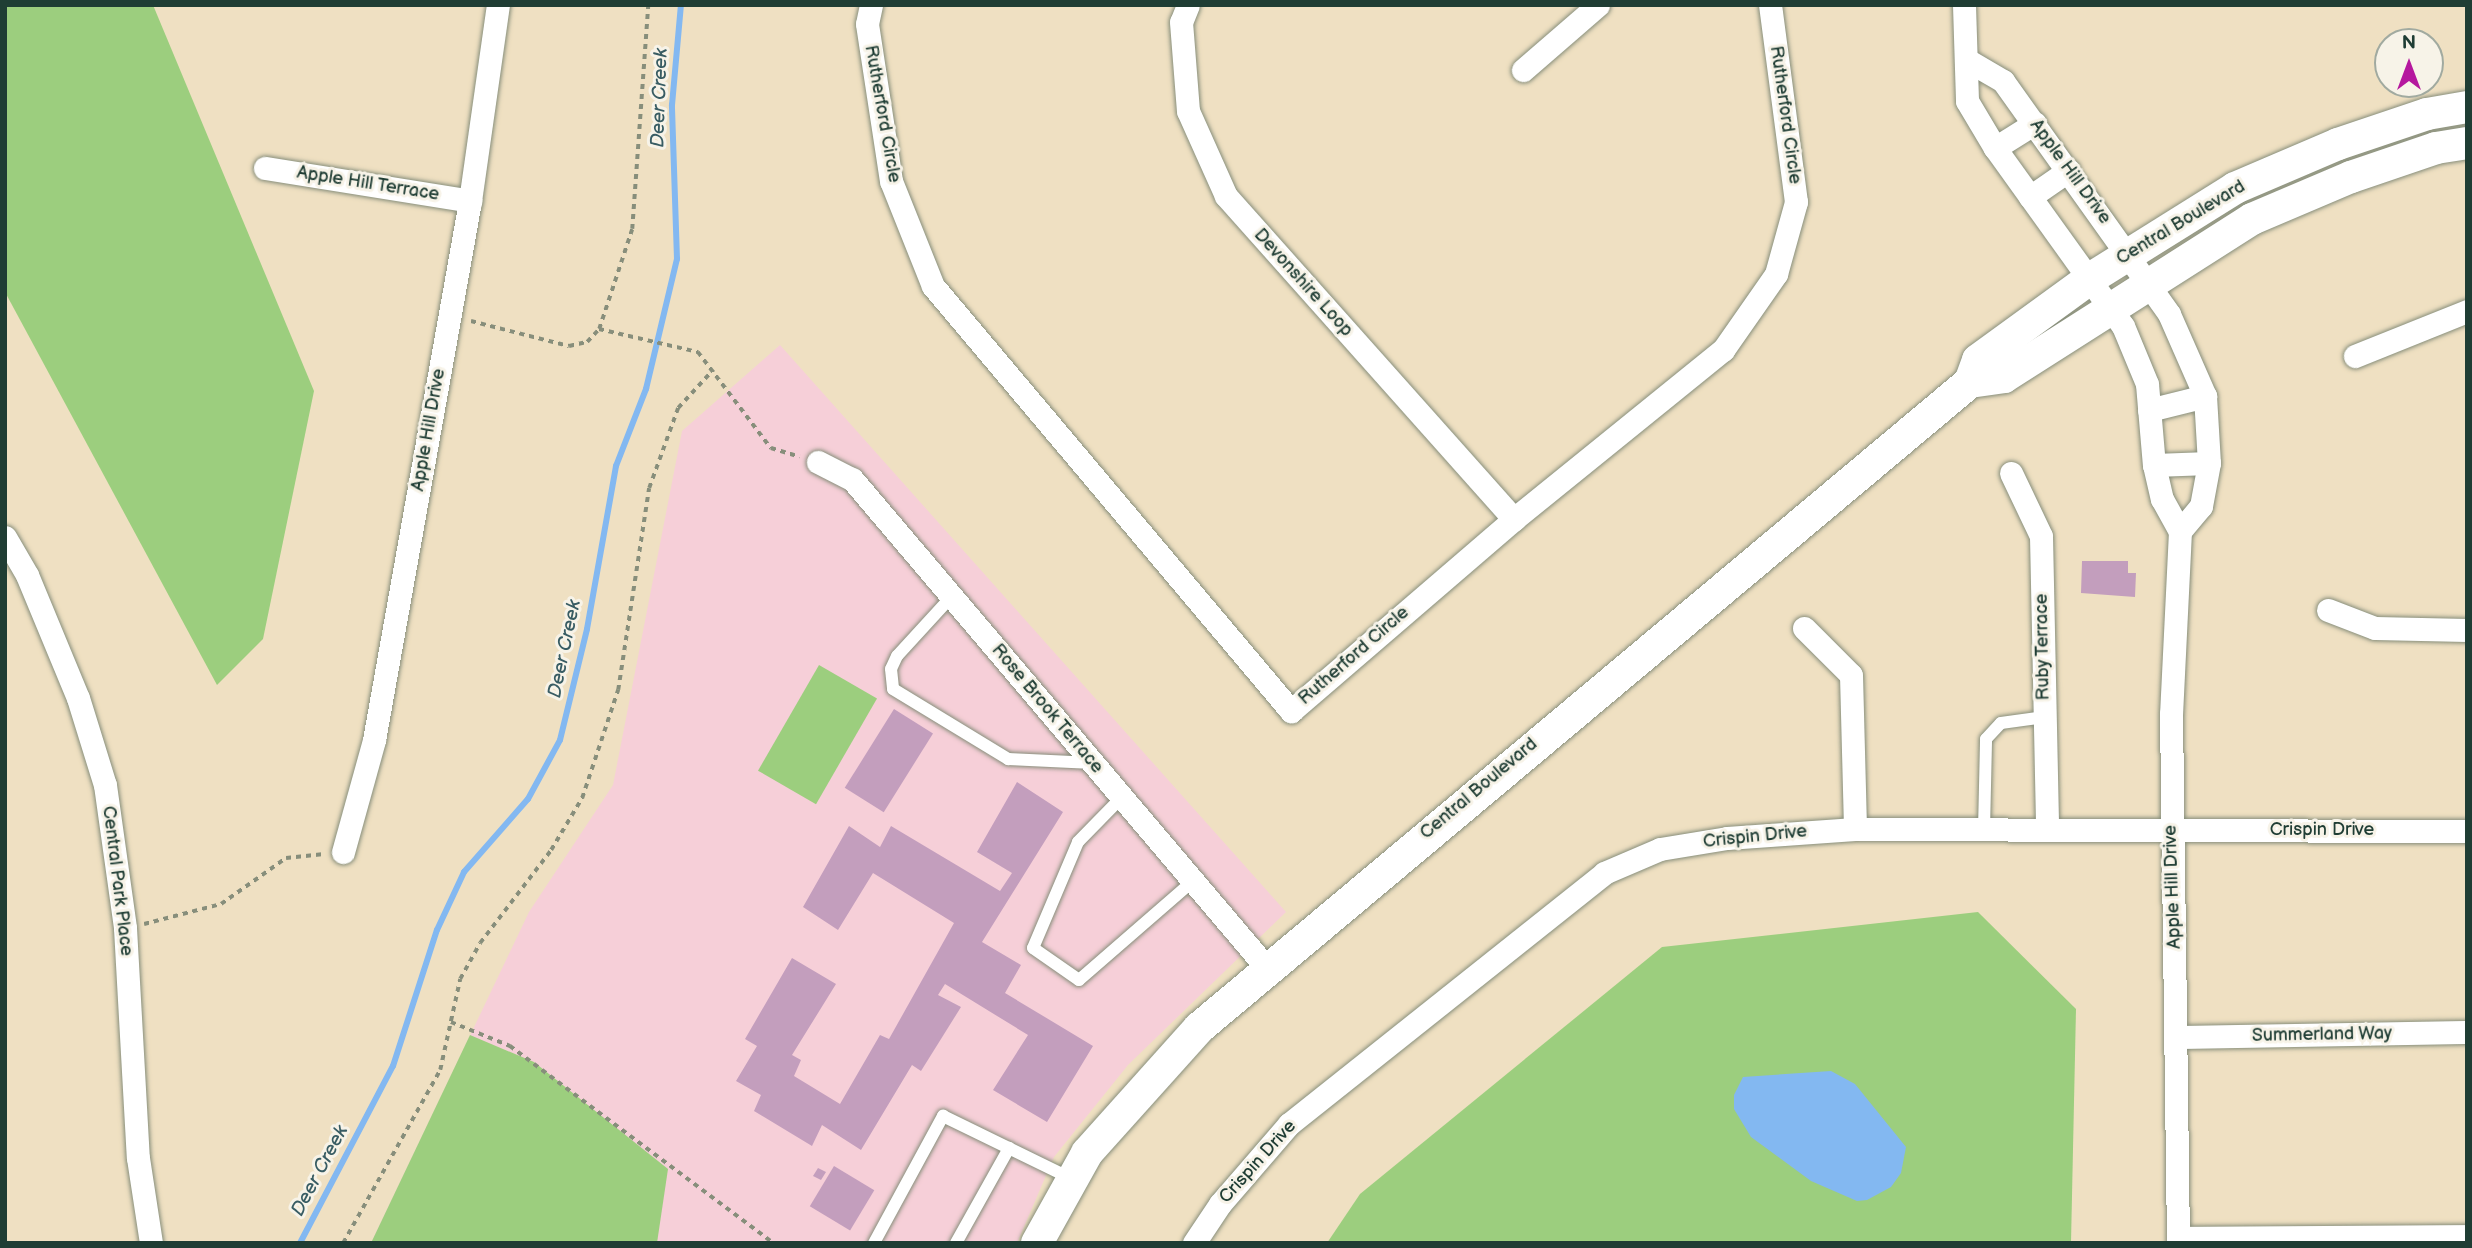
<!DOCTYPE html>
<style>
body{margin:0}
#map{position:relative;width:2472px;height:1248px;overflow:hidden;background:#efe0c2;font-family:"Balsamiq Sans",sans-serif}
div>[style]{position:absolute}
.built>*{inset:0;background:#f6cfd8}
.green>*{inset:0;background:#9cce7e;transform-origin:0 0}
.water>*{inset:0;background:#83b8f1}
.stream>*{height:6px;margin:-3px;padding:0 3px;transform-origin:3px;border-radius:3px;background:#83b8f1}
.building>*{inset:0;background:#c39ebd;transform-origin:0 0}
.path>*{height:3.5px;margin-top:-1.75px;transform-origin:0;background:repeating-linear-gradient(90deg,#878e7b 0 5px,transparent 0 10px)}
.roads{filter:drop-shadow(0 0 2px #878e7b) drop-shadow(0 0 2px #878e7b)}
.lane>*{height:12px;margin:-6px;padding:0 6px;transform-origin:6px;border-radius:6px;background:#fff}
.street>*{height:23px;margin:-11.5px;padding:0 11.5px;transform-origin:11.5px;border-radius:11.5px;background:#fff}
.secondary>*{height:32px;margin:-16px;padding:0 16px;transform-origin:16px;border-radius:16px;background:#fff}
span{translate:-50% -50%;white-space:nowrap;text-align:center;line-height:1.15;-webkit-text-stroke:6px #f7f3e8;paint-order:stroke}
.street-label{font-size:18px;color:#1f3d34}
.water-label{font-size:19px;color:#385c63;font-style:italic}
.frame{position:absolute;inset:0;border:7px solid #1f3d34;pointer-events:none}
.north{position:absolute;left:2374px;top:28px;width:70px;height:70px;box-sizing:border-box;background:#f7f3e8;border:2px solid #a1aaa0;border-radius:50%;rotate:0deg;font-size:19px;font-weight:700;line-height:28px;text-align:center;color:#1f3d34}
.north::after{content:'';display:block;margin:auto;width:24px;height:32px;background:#b5179e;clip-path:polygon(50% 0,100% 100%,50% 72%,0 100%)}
</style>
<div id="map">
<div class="built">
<i style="clip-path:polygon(780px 345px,1286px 912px,1128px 1065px,1054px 1157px,1017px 1243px,371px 1243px,529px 912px,613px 785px,682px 431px)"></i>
</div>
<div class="green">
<i style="clip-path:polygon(5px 5px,153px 5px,314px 391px,263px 639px,217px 685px,5px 292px)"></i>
<i style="left:819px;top:665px;width:67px;height:122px;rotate:30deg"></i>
<i style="clip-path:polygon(1978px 912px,2076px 1009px,2071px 1243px,1327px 1243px,1360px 1194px,1662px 947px)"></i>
<i style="clip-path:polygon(470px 1035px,534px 1062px,668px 1169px,657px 1243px,371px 1243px)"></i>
</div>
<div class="water">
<i style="clip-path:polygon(1831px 1071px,1855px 1084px,1906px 1147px,1901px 1173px,1891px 1187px,1867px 1200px,1857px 1201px,1811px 1181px,1751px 1137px,1734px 1109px,1734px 1095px,1743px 1077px)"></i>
</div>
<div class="stream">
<i style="left:300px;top:1243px;width:200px;rotate:-62.3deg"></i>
<i style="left:393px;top:1066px;width:143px;rotate:-72.1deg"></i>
<i style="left:437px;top:930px;width:64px;rotate:-65deg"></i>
<i style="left:464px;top:872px;width:97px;rotate:-48.8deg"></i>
<i style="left:528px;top:799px;width:67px;rotate:-61.5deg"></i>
<i style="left:560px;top:740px;width:114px;rotate:-76.3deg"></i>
<i style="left:587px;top:629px;width:166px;rotate:-79.9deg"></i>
<i style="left:616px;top:466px;width:83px;rotate:-68.7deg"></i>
<i style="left:646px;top:389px;width:134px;rotate:-76.6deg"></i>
<i style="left:677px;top:259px;width:154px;rotate:-91.9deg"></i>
<i style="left:672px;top:105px;width:100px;rotate:-84.9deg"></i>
</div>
<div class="building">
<i style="clip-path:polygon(2082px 561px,2128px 561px,2128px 573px,2136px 573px,2135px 597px,2081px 593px)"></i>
<i style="left:894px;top:709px;width:46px;height:93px;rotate:32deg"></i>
<i style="clip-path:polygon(1017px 782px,1063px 812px,982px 942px,1021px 965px,1005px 993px,1093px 1046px,1047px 1122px,993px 1090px,1028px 1035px,945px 984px,938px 995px,961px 1007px,921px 1071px,912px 1065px,861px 1150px,822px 1125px,812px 1146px,754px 1111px,761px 1095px,736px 1081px,757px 1046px,745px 1039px,792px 958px,836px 984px,792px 1055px,801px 1060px,794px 1076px,840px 1104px,880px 1035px,889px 1039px,954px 923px,873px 873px,838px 930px,803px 907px,849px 826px,880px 847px,891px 826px,1000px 891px,1012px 873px,977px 852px)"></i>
<i style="left:834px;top:1166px;width:47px;height:47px;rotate:31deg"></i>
<i style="clip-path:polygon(818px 1168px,826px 1172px,821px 1180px,813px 1176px)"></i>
</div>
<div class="path">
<i style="left:471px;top:321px;width:101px;rotate:14.3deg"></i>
<i style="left:569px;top:346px;width:18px;rotate:-13deg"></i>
<i style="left:587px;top:342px;width:18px;rotate:-47deg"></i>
<i style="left:599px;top:329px;width:105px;rotate:-71.7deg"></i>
<i style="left:632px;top:229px;width:225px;rotate:-85.9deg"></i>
<i style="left:599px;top:329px;width:102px;rotate:13.1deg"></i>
<i style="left:698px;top:352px;width:121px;rotate:52.8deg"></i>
<i style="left:771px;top:448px;width:30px;rotate:17deg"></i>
<i style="left:144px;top:924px;width:80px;rotate:-14.6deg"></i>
<i style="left:221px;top:904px;width:80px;rotate:-35.3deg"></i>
<i style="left:286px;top:858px;width:36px;rotate:-6deg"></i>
<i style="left:451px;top:1022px;width:64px;rotate:22.1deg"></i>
<i style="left:510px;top:1046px;width:329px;rotate:36.8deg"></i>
<i style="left:343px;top:1243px;width:198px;rotate:-60.7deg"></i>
<i style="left:440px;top:1070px;width:93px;rotate:-77.6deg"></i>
<i style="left:460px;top:979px;width:41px;rotate:-60.9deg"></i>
<i style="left:480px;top:943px;width:117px;rotate:-52.6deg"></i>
<i style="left:551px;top:850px;width:61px;rotate:-59.2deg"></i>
<i style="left:582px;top:798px;width:114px;rotate:-71.6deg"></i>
<i style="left:618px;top:690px;width:204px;rotate:-81.3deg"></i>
<i style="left:649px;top:488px;width:85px;rotate:-70.1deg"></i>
<i style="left:678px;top:408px;width:52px;rotate:-47.4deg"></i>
</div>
<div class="roads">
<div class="lane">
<i style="left:952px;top:596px;width:81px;rotate:132.5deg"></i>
<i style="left:897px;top:656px;width:14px;rotate:115deg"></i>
<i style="left:891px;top:669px;width:20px;rotate:84deg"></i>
<i style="left:893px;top:689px;width:135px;rotate:31.3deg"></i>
<i style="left:1008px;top:759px;width:85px;rotate:2.7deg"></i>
<i style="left:1122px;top:797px;width:63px;rotate:134.4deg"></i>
<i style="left:1078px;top:842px;width:115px;rotate:113deg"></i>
<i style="left:1033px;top:948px;width:56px;rotate:34.8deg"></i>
<i style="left:1079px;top:980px;width:151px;rotate:-41deg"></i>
<i style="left:1984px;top:830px;width:91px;rotate:-88.7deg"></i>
<i style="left:1986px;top:739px;width:22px;rotate:-47deg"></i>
<i style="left:2001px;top:723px;width:44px;rotate:-7.8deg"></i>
<i style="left:874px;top:1243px;width:145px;rotate:-61.5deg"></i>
<i style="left:943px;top:1116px;width:144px;rotate:26deg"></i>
<i style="left:956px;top:1243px;width:109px;rotate:-60.8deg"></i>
</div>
<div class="street">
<i style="left:871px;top:5px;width:19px;rotate:102deg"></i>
<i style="left:867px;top:24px;width:159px;rotate:81.3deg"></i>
<i style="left:891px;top:181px;width:113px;rotate:68.2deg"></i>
<i style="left:933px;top:286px;width:556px;rotate:49.89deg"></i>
<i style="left:1291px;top:711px;width:294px;rotate:-40.7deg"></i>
<i style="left:1514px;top:519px;width:269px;rotate:-39deg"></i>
<i style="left:1723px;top:350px;width:93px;rotate:-55.1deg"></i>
<i style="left:1776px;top:274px;width:75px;rotate:-74.5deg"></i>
<i style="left:1796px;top:202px;width:199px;rotate:-97.5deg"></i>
<i style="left:1188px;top:5px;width:18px;rotate:112deg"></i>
<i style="left:1181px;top:22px;width:89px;rotate:85.5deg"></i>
<i style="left:1188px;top:111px;width:93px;rotate:65.9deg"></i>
<i style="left:1226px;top:196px;width:433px;rotate:48.3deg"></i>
<i style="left:1964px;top:5px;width:96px;rotate:88.2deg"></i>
<i style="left:1967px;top:101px;width:55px;rotate:59.2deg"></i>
<i style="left:1995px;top:148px;width:219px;rotate:54.3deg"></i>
<i style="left:2123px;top:326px;width:63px;rotate:67.5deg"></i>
<i style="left:2147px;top:384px;width:81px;rotate:85.1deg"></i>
<i style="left:2154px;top:465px;width:35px;rotate:77deg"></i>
<i style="left:2162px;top:499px;width:37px;rotate:61deg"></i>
<i style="left:2180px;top:531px;width:183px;rotate:92.8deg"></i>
<i style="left:2171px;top:714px;width:529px;rotate:89.24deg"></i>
<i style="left:1967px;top:60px;width:42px;rotate:30.3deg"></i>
<i style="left:2003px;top:81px;width:286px;rotate:54.5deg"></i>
<i style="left:2169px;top:314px;width:90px;rotate:66.3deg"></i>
<i style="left:2205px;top:396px;width:67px;rotate:86.6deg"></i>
<i style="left:2209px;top:463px;width:44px;rotate:100.5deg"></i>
<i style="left:2201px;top:506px;width:33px;rotate:130deg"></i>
<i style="left:1523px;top:70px;width:99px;rotate:-40.9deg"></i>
<i style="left:1995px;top:148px;width:47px;rotate:-32deg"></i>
<i style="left:265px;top:168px;width:208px;rotate:9.1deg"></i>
<i style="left:2030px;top:197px;width:47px;rotate:-34.7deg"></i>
<i style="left:2355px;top:356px;width:121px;rotate:-21.9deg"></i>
<i style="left:2149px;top:410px;width:58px;rotate:-14deg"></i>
<i style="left:818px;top:462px;width:38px;rotate:27deg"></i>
<i style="left:852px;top:479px;width:640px;rotate:49.69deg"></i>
<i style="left:2154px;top:465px;width:55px;rotate:-2.1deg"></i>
<i style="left:2011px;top:473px;width:70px;rotate:64.5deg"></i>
<i style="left:2041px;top:536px;width:292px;rotate:88.8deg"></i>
<i style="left:5px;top:537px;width:44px;rotate:59.9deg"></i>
<i style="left:27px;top:575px;width:133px;rotate:67.5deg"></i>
<i style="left:78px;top:698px;width:91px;rotate:72.8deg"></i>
<i style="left:105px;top:785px;width:144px;rotate:82deg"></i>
<i style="left:125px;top:928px;width:230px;rotate:86.8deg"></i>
<i style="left:138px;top:1158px;width:86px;rotate:81.3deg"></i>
<i style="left:2328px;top:610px;width:50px;rotate:21deg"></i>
<i style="left:2375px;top:628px;width:92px;rotate:1.2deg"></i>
<i style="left:1804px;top:628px;width:66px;rotate:45deg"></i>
<i style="left:1851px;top:675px;width:154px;rotate:88.5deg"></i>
<i style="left:343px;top:852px;width:116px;rotate:-74.5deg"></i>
<i style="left:374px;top:740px;width:547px;rotate:-79.9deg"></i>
<i style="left:470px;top:201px;width:198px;rotate:-81.9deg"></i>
<i style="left:2178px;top:1037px;width:289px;rotate:-1deg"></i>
<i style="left:2178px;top:1238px;width:289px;rotate:-0.4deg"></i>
<i style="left:1194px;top:1243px;width:47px;rotate:-56.3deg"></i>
<i style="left:1220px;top:1204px;width:106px;rotate:-49.2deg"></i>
<i style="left:1289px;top:1124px;width:403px;rotate:-38.5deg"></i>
<i style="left:1604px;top:873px;width:61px;rotate:-23.2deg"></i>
<i style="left:1660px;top:849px;width:68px;rotate:-9.3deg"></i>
<i style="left:1727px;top:838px;width:128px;rotate:-4deg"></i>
<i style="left:1855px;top:829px;width:612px;rotate:0.19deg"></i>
</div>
<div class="secondary">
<i style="left:1970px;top:382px;width:34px;rotate:-8deg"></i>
<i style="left:2004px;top:377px;width:294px;rotate:-32.5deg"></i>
<i style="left:2252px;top:219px;width:108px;rotate:-23deg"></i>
<i style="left:2351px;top:177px;width:90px;rotate:-18.8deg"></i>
<i style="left:2436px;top:148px;width:31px;rotate:-9deg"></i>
<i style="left:1037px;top:1243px;width:103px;rotate:-60.9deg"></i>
<i style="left:1087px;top:1153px;width:168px;rotate:-48.1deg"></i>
<i style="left:1199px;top:1028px;width:1006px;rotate:-39.96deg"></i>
<i style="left:1970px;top:382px;width:23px;rotate:-70deg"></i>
<i style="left:1978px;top:360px;width:136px;rotate:-36deg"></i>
<i style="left:2088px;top:280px;width:173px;rotate:-32deg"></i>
<i style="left:2235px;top:188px;width:112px;rotate:-23.1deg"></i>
<i style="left:2338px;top:144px;width:94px;rotate:-18.6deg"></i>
<i style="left:2427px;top:114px;width:41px;rotate:-9.9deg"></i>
</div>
</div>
<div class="street-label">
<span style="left:882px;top:114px;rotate:80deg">Rutherford Circle</span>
<span style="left:1785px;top:115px;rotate:82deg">Rutherford Circle</span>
<span style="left:2070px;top:172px;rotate:54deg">Apple Hill Drive</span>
<span style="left:368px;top:184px;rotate:9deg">Apple Hill Terrace</span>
<span style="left:2181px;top:223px;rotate:-31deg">Central Boulevard</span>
<span style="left:1303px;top:283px;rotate:48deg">Devonshire Loop</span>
<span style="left:429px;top:430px;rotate:-80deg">Apple Hill Drive</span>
<span style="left:2043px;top:647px;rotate:-91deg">Ruby Terrace</span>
<span style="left:1354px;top:656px;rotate:-41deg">Rutherford Circle</span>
<span style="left:1047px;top:709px;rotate:50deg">Rose Brook Terrace</span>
<span style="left:1479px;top:789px;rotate:-40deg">Central Boulevard</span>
<span style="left:2322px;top:830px">Crispin Drive</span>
<span style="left:1755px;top:837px;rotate:-6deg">Crispin Drive</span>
<span style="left:117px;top:881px;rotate:83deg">Central Park Place</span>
<span style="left:2173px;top:887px;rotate:-92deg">Apple Hill Drive</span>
<span style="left:2322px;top:1035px;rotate:-1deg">Summerland Way</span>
<span style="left:1258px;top:1162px;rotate:-48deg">Crispin Drive</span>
</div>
<div class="water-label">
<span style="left:660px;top:98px;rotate:-88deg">Deer Creek</span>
<span style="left:565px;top:649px;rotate:-78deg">Deer Creek</span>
<span style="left:320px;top:1171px;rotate:-62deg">Deer Creek</span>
</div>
<div class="frame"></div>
<div class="north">N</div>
</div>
